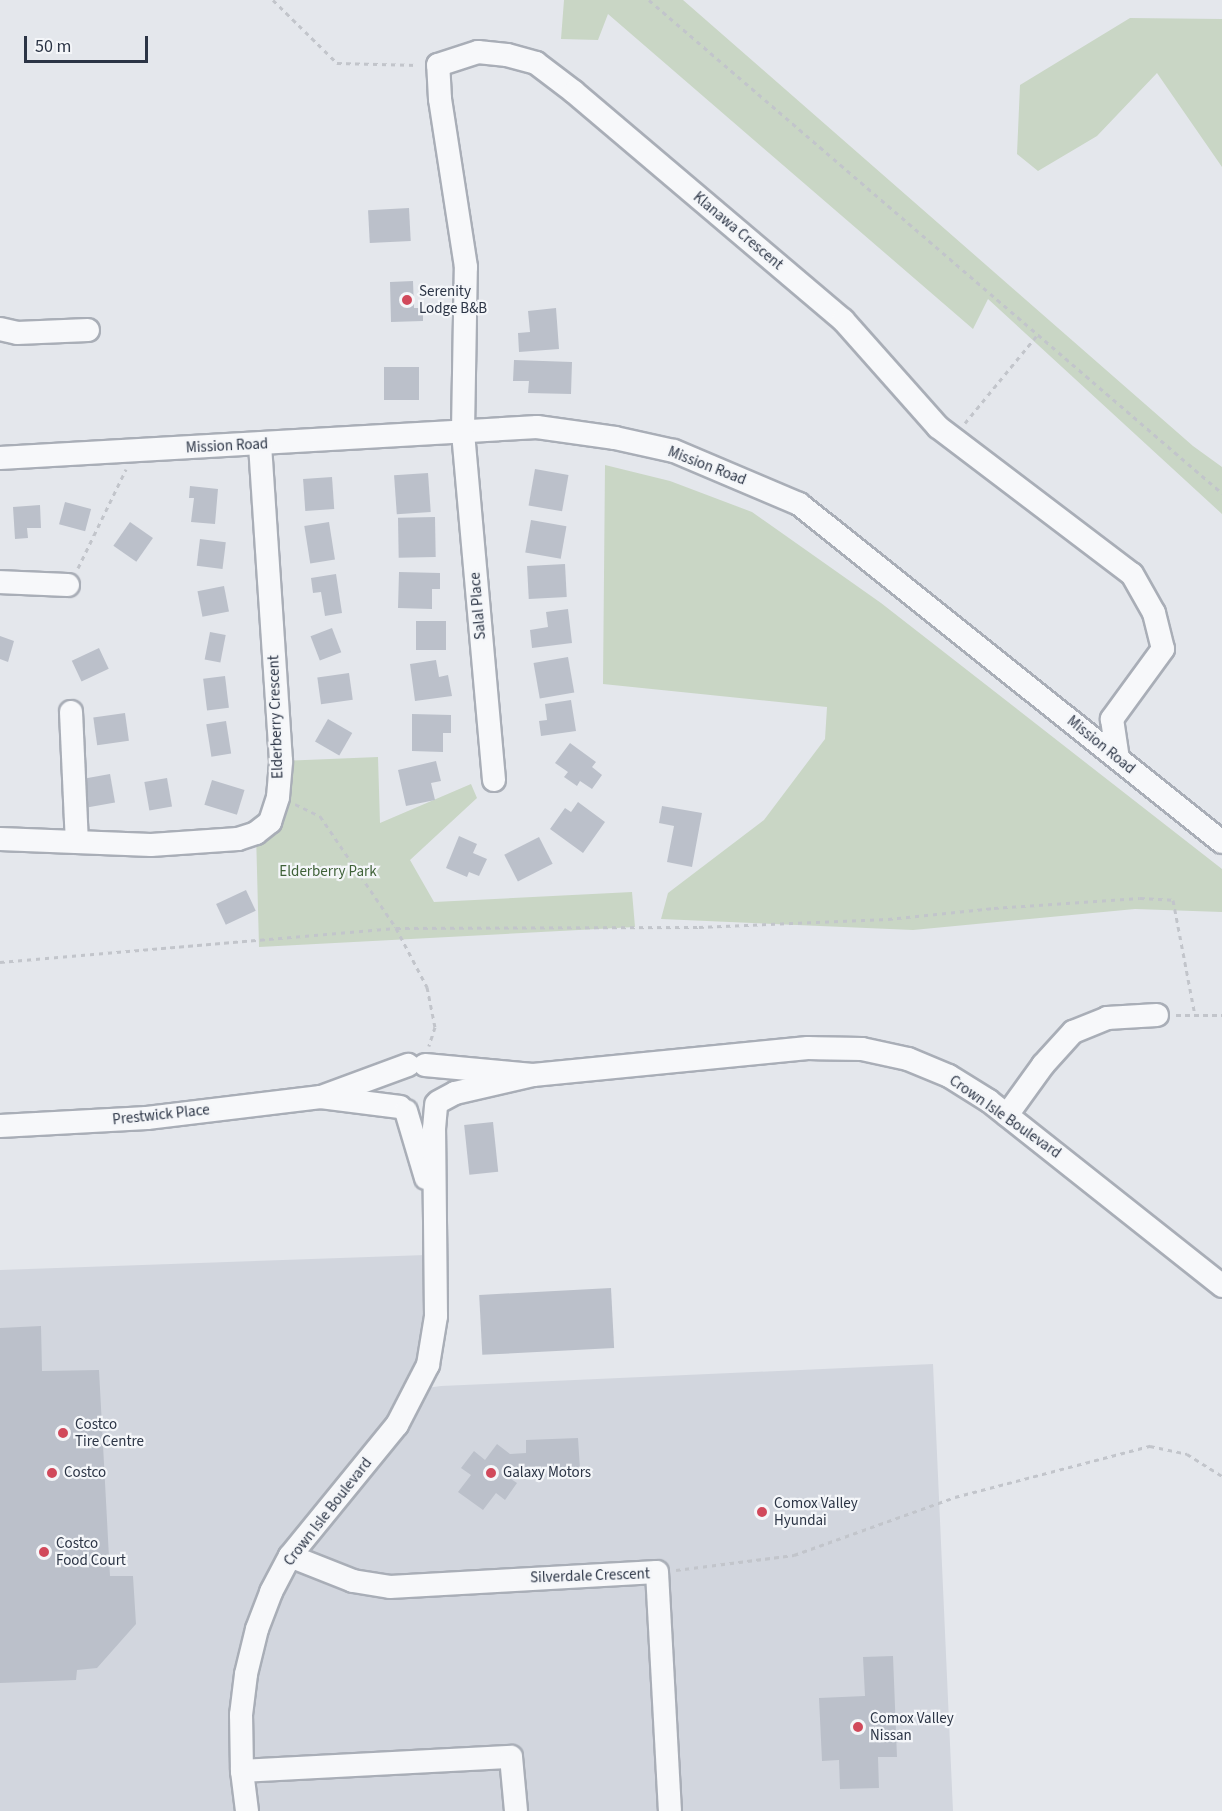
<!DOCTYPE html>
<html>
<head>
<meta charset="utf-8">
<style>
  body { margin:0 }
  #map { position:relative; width:1222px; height:1811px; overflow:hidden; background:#e4e7ec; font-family:"Source Sans 3",sans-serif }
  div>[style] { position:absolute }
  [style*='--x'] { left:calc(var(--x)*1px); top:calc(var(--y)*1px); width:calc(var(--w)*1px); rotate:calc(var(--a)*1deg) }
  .built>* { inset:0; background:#d2d6de }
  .green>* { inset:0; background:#c9d6c5 }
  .building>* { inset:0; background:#bbc0ca; transform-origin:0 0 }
  .path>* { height:3px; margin-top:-1.5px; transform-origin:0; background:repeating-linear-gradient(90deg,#c2c5cb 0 4.5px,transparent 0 9px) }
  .roads { filter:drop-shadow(2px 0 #a9aeb7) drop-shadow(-2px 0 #a9aeb7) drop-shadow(0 2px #a9aeb7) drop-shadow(0 -2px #a9aeb7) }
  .minor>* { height:22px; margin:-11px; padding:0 11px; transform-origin:11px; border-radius:11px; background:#f7f8fa }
  .dots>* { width:16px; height:16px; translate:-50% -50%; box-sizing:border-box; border:3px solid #f4f6f9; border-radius:50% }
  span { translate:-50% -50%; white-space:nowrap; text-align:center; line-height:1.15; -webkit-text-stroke:4.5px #f4f6f9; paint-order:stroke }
  .street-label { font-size:15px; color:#2b3445 }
  .poi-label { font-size:15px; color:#2b3445 }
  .left { translate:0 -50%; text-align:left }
  .park-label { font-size:15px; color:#3f6138 }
  .scale { position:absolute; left:24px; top:36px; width:124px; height:27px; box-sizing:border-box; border:3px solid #2b3445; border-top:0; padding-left:8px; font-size:18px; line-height:21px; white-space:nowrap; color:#2b3445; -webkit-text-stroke:4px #f4f6f9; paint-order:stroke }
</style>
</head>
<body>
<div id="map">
  <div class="built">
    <i style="clip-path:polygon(426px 1255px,429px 1312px,419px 1363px,405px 1391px,441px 1386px,933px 1364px,953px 1811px,0 1811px,0 1270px)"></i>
  </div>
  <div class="green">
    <i style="clip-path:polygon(564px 0,683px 0,1193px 446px,1222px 467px,1222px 514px,988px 299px,973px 329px,608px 14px,598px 40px,561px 39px)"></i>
    <i style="clip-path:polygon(1130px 18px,1222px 19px,1222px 167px,1157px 73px,1097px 136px,1038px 171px,1017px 154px,1020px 85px)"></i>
    <i style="clip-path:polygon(605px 465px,670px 481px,752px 512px,881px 603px,1222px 869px,1222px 912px,1135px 909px,913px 930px,661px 919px,668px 893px,764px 820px,825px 739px,827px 707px,603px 684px)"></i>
    <i style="clip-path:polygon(378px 757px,380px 823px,471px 784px,477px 798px,410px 860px,434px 902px,632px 892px,635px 927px,259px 947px,256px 833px,281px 761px)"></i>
  </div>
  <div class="building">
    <i style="left:409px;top:208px;width:33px;height:41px;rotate:87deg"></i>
    <i style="clip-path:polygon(413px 281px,414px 308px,423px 308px,423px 321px,391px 322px,390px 282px)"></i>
    <i style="clip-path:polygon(556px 308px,559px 349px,519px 352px,518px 333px,530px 332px,528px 311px)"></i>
    <i style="clip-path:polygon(514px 360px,572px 362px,571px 394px,528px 393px,529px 381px,513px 381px)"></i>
    <i style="left:384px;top:367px;width:35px;height:33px"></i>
    <i style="left:535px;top:469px;width:34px;height:37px;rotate:10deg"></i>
    <i style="left:428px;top:473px;width:39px;height:34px;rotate:86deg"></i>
    <i style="left:332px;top:477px;width:32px;height:29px;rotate:86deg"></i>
    <i style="clip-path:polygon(190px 486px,218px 489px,215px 524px,191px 522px,194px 498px,189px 498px)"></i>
    <i style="left:65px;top:502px;width:27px;height:23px;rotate:15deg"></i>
    <i style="clip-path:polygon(40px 505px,41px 528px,27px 528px,28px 538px,15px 539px,13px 507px)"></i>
    <i style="left:435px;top:517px;width:40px;height:37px;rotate:89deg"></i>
    <i style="left:531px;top:520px;width:36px;height:33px;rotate:10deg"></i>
    <i style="left:130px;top:522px;width:28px;height:29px;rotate:35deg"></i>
    <i style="left:329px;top:522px;width:38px;height:25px;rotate:81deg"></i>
    <i style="left:200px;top:539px;width:26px;height:27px;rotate:7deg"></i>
    <i style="left:565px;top:564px;width:33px;height:38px;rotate:87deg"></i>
    <i style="clip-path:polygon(399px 572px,440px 573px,440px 589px,432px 589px,432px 609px,398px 608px)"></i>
    <i style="clip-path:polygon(336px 574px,342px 613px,325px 616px,321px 592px,313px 593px,311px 578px)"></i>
    <i style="left:224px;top:586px;width:26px;height:27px;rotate:79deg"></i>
    <i style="clip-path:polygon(568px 609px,572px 643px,532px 648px,530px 630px,548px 627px,546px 612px)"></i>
    <i style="left:416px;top:621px;width:30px;height:29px"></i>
    <i style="left:332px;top:628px;width:26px;height:23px;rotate:69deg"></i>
    <i style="left:210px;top:632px;width:16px;height:28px;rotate:11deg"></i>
    <i style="clip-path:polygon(0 636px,14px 641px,8px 662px,0 659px)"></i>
    <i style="left:99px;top:648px;width:23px;height:30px;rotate:65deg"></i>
    <i style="left:568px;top:657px;width:36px;height:35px;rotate:80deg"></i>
    <i style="clip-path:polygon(436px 660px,439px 677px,448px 675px,452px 696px,415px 701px,410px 664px)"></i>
    <i style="left:349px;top:673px;width:27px;height:32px;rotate:82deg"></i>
    <i style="left:225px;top:676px;width:32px;height:22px;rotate:83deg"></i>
    <i style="clip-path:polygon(571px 700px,576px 731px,541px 736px,539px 721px,547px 720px,545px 704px)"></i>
    <i style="left:125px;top:713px;width:28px;height:32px;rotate:82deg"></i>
    <i style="clip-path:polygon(412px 714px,451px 715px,451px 733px,443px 733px,443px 752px,412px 751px)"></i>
    <i style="left:328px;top:719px;width:28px;height:26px;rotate:30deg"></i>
    <i style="left:226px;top:721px;width:33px;height:20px;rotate:81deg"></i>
    <i style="clip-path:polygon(570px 743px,596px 762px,592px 767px,602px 775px,592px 789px,580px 781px,577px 786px,564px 777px,568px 772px,555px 763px)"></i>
    <i style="clip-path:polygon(436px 761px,441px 781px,431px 783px,435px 800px,406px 806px,398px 770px)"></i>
    <i style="left:110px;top:774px;width:29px;height:27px;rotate:80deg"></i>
    <i style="left:167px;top:778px;width:29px;height:23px;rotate:80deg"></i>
    <i style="left:212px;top:780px;width:34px;height:26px;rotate:17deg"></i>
    <i style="clip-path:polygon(578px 802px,605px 822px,583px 853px,550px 829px,565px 808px,571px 812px)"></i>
    <i style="clip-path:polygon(662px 806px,702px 813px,692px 867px,667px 862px,674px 826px,659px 823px)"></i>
    <i style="clip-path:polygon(459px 836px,477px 844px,473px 853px,487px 859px,479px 876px,469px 872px,467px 877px,446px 868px)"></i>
    <i style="left:539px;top:837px;width:30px;height:39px;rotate:63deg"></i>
    <i style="left:246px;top:890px;width:23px;height:33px;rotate:65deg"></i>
    <i style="left:493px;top:1122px;width:50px;height:29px;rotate:84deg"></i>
    <i style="left:611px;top:1288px;width:60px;height:132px;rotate:87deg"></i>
    <i style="clip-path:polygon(41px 1326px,42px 1371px,99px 1370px,110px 1576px,133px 1576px,136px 1624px,97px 1668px,77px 1670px,76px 1680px,0 1683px,0 1328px)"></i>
    <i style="clip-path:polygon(578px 1438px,580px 1469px,519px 1469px,511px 1479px,517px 1483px,505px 1500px,496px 1493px,483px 1510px,458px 1492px,471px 1475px,461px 1468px,474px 1451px,485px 1460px,497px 1444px,510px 1454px,526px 1453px,526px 1440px)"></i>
    <i style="clip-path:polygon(893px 1656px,897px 1757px,878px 1757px,879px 1788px,840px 1789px,839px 1760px,822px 1761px,819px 1698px,865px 1696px,863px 1657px)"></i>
  </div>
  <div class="path">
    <i style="--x:273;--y:0;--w:90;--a:44.5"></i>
    <i style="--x:337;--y:63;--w:81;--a:1.4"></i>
    <i style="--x:649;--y:0;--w:756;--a:40.71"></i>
    <i style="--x:965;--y:423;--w:115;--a:-50.6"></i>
    <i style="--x:78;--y:568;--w:110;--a:-64.1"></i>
    <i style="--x:295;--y:804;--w:28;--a:26"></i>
    <i style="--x:320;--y:816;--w:135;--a:55.8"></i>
    <i style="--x:396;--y:928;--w:67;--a:62.3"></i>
    <i style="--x:427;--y:987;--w:41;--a:78.7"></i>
    <i style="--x:435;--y:1027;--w:20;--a:108"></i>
    <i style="--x:0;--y:962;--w:397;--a:-4.9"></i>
    <i style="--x:396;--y:928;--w:303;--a:-0.2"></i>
    <i style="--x:699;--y:927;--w:189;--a:-2.4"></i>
    <i style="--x:888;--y:919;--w:107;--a:-5.9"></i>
    <i style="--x:994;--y:908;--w:146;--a:-3.9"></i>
    <i style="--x:1140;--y:898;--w:33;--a:3"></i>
    <i style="--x:1173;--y:900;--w:117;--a:79.2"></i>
    <i style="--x:1176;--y:1015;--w:46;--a:0"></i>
    <i style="--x:676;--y:1570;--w:119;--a:-7.2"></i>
    <i style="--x:794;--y:1555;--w:171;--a:-19.8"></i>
    <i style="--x:955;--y:1497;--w:202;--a:-14.7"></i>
    <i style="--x:1150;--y:1446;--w:38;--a:12"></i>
    <i style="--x:1187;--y:1454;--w:41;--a:32.2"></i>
  </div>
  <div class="roads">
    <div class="minor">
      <i style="--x:0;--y:329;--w:17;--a:13"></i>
      <i style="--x:17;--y:333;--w:71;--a:-2.4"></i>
      <i style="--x:0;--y:458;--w:538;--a:-3.3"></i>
      <i style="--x:537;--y:427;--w:79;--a:8"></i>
      <i style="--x:615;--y:438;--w:60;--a:12.4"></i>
      <i style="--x:674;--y:451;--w:136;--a:23"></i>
      <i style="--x:799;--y:504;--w:541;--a:38.63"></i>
      <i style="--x:0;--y:582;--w:68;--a:2.5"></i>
      <i style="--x:71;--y:712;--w:130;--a:87.4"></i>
      <i style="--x:494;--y:780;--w:350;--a:-95.1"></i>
      <i style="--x:463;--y:431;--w:164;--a:-89"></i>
      <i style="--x:466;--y:267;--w:170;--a:-98.8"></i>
      <i style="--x:440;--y:99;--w:34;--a:-93"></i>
      <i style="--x:438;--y:65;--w:42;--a:-18"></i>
      <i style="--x:478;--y:52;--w:29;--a:6"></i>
      <i style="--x:507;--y:55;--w:30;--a:15"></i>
      <i style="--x:536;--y:63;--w:48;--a:37.3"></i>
      <i style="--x:574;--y:92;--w:353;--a:40.3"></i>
      <i style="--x:843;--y:320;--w:143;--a:48.4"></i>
      <i style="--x:938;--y:427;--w:243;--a:37.2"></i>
      <i style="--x:1132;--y:574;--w:45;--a:60.6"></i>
      <i style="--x:1154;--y:613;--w:37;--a:76"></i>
      <i style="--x:1163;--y:649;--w:87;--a:126.1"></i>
      <i style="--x:1112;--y:719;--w:40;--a:81.5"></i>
      <i style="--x:0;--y:839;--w:151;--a:2.3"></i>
      <i style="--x:151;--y:845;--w:87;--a:-3.9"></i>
      <i style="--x:238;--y:839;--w:19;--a:-18"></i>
      <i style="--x:256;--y:833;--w:18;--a:-38"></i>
      <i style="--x:270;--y:822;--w:26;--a:-72"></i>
      <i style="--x:278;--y:797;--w:36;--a:-85"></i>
      <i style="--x:281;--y:761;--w:318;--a:-93.8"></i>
      <i style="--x:425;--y:1065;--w:108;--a:5.3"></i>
      <i style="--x:533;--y:1075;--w:80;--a:167"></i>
      <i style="--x:455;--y:1093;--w:19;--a:152"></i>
      <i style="--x:533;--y:1075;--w:276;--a:-5.6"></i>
      <i style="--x:808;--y:1048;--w:54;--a:1.1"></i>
      <i style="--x:862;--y:1049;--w:47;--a:12.3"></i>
      <i style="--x:908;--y:1059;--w:44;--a:22.5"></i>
      <i style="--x:949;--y:1076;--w:47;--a:32"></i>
      <i style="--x:989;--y:1101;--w:298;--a:38.4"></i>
      <i style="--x:400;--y:1107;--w:80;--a:-172.8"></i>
      <i style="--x:321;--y:1097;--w:93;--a:-20.2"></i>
      <i style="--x:406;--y:1111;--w:70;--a:73.4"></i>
      <i style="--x:1007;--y:1115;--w:62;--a:-54.2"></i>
      <i style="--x:1043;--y:1065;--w:45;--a:-47.7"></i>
      <i style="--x:1073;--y:1032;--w:37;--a:-22"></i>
      <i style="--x:1107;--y:1018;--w:50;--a:-3.4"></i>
      <i style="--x:0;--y:1126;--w:147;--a:-3.1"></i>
      <i style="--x:147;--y:1118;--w:175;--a:-6.9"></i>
      <i style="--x:290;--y:1556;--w:68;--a:21.6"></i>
      <i style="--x:353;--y:1581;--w:37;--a:9"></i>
      <i style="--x:390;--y:1587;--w:267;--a:-3.2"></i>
      <i style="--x:657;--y:1572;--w:239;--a:86.9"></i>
      <i style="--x:242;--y:1771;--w:269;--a:-3"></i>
      <i style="--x:511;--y:1757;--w:54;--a:84.7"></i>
      <i style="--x:247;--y:1811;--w:40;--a:-97.1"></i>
      <i style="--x:242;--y:1771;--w:56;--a:-91"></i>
      <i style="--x:241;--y:1715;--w:41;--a:-83"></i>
      <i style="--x:246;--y:1674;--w:46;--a:-76.3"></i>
      <i style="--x:257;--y:1629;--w:40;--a:-69"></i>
      <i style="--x:271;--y:1592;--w:41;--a:-62.2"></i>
      <i style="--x:290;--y:1556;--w:169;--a:-50.8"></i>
      <i style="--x:397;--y:1425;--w:68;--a:-62.7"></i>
      <i style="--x:428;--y:1365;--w:50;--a:-80.7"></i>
      <i style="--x:436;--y:1316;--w:187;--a:-90.6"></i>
      <i style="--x:434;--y:1129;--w:25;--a:-85"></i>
    </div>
  </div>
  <div class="dots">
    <i style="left:407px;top:300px;background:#d1495b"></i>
    <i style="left:63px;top:1433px;background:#d1495b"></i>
    <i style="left:52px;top:1473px;background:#d1495b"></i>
    <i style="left:491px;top:1473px;background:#d1495b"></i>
    <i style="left:762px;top:1512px;background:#d1495b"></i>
    <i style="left:44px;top:1552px;background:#d1495b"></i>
    <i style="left:858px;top:1727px;background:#d1495b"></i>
  </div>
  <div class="street-label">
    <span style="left:738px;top:231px;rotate:40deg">Klanawa Crescent</span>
    <span style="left:227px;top:446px;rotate:-3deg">Mission Road</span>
    <span style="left:707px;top:466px;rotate:21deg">Mission Road</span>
    <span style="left:478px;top:606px;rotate:-95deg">Salal Place</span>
    <span style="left:276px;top:717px;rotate:-92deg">Elderberry Crescent</span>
    <span style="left:1101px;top:745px;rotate:39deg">Mission Road</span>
    <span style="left:161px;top:1115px;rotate:-6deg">Prestwick Place</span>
    <span style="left:1005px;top:1117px;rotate:35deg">Crown Isle Boulevard</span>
    <span style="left:328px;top:1512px;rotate:-52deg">Crown Isle Boulevard</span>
    <span style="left:590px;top:1576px;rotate:-2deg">Silverdale Crescent</span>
  </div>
  <div class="poi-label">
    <span class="left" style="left:419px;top:300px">Serenity<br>Lodge B&amp;B</span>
    <span class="left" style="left:75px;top:1433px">Costco<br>Tire Centre</span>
    <span class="left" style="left:64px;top:1473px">Costco</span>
    <span class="left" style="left:503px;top:1473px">Galaxy Motors</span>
    <span class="left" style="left:774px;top:1512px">Comox Valley<br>Hyundai</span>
    <span class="left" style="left:56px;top:1552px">Costco<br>Food Court</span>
    <span class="left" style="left:870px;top:1727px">Comox Valley<br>Nissan</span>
  </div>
  <div class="park-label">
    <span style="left:328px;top:872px">Elderberry Park</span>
  </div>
  <div class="scale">50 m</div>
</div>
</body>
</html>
